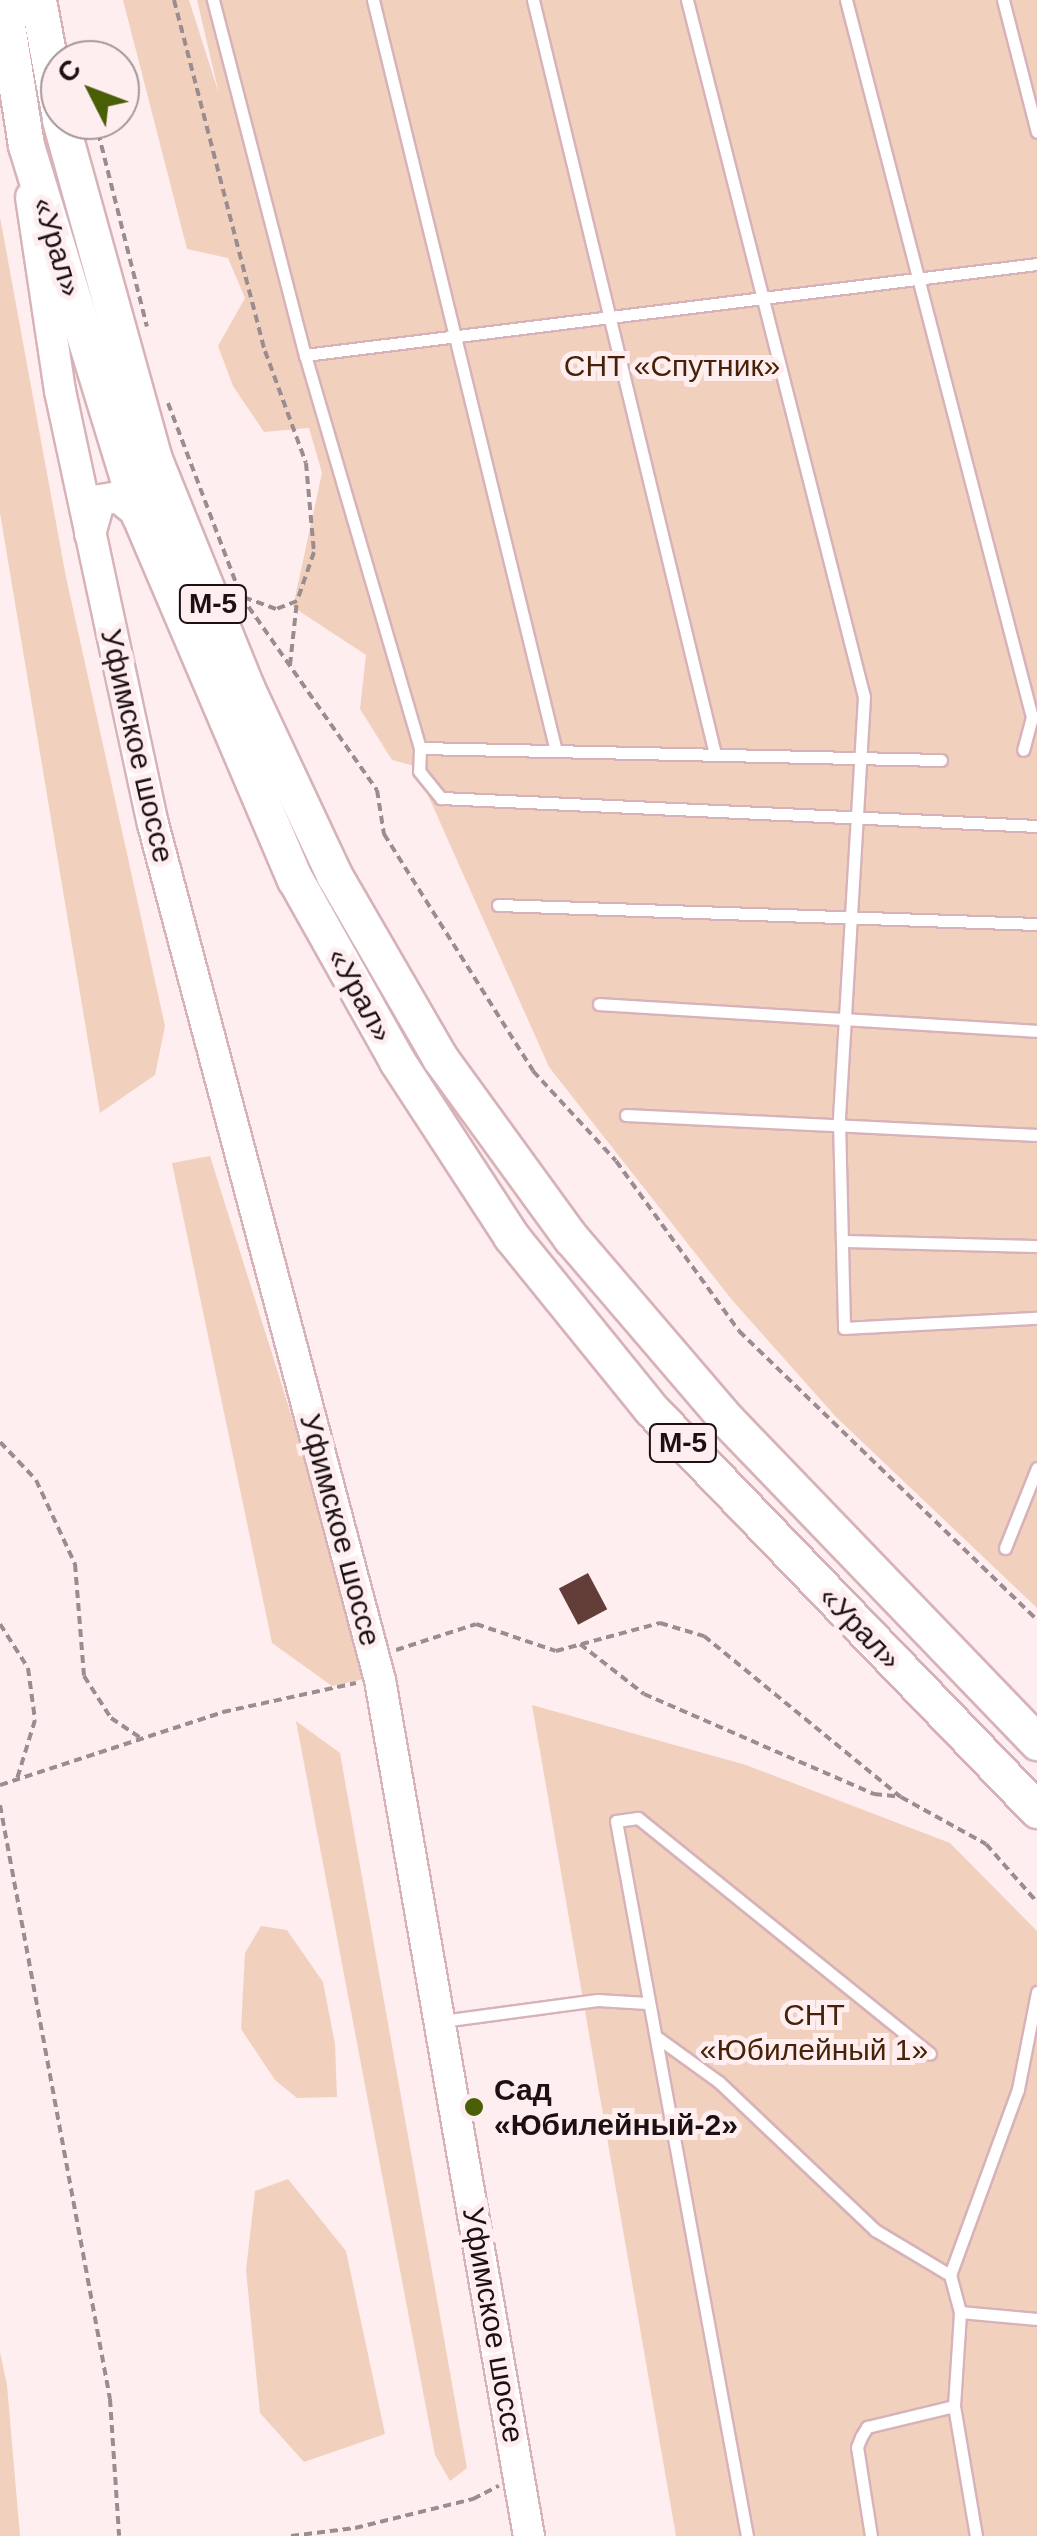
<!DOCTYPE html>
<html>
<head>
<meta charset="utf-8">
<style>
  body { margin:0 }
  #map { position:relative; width:1037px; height:2536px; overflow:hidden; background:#feeef0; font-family:Arial,sans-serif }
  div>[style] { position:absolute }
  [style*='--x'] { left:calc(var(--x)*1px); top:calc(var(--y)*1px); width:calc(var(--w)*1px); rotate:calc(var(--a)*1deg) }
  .green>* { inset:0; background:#f1d1bd }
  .building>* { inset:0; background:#633d37; transform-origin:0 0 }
  .path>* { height:4px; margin-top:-2px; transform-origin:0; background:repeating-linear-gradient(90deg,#9b8d8f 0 8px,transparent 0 13px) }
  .roads { filter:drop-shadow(2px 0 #d7b2b9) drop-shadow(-2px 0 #d7b2b9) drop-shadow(0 2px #d7b2b9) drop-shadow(0 -2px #d7b2b9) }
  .service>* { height:11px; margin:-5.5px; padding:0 5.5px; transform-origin:5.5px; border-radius:5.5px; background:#fff }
  .secondary>* { height:30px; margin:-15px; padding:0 15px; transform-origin:15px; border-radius:15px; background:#fff }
  .primary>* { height:35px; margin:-17.5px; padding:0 17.5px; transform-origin:17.5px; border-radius:17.5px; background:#fff }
  .dots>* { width:28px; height:28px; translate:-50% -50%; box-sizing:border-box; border:5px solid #feeef0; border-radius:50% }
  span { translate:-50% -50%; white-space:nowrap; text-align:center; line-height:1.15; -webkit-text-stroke:10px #feeef0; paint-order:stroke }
  .shield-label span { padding:2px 8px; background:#feeef0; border:2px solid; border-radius:8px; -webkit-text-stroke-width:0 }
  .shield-label { font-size:28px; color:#1c1012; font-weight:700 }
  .street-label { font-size:30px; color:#1c1012 }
  .park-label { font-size:30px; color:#472207 }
  .poi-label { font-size:30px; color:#1c1012; font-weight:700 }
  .left { translate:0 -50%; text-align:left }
  .north { position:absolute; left:40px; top:40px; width:100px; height:100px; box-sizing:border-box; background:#feeef0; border:2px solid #a49597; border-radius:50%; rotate:312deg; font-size:28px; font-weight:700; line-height:40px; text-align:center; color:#1c1012 }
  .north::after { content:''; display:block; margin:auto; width:35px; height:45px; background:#4a5e05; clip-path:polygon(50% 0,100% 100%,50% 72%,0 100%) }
</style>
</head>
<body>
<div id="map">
  <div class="green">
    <i style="clip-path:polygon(123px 0,189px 0,219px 94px,197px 0,1037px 0,1037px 1608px,836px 1417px,732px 1300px,549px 1067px,415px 766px,392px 760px,360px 709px,366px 655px,293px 607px,322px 473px,309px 428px,264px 432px,233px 386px,218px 346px,245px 298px,228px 258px,187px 249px)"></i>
    <i style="clip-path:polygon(0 217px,66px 577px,165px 1026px,155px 1075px,100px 1113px,0 513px)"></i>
    <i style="clip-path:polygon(210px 1156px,333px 1548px,364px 1679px,332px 1686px,272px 1643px,172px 1163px)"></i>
    <i style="clip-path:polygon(532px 1705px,746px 1765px,950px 1843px,1037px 1931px,1037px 2536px,676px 2536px)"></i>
    <i style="clip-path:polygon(296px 1721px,340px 1753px,467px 2468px,450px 2481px,435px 2455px)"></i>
    <i style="clip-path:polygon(261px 1926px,287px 1930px,323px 1982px,335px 2044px,337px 2097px,297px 2098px,275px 2080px,241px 2029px,245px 1953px)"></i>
    <i style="clip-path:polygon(288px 2179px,346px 2251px,385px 2434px,304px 2462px,260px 2413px,246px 2270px,255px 2191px)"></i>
    <i style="clip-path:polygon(0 2352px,7px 2385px,20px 2536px,0 2536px)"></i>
  </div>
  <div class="building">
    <i style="left:588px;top:1573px;width:41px;height:33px;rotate:62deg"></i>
  </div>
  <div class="path">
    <i style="--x:174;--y:0;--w:363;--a:75.5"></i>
    <i style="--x:265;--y:351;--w:119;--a:69.9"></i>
    <i style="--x:306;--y:463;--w:89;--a:84.9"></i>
    <i style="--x:314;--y:552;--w:52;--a:109.1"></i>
    <i style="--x:297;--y:601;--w:22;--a:159"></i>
    <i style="--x:276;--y:609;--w:37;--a:-160"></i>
    <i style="--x:95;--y:120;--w:213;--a:75.9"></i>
    <i style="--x:168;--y:403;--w:206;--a:69.3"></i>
    <i style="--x:241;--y:596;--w:237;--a:55"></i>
    <i style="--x:377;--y:790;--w:45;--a:81"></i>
    <i style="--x:384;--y:834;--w:280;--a:57.8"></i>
    <i style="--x:533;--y:1071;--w:122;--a:47.3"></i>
    <i style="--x:616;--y:1161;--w:210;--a:54.1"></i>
    <i style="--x:739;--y:1331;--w:415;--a:44.1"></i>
    <i style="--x:290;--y:665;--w:64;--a:-83.8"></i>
    <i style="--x:0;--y:1442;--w:52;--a:46.5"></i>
    <i style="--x:36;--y:1480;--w:93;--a:65.1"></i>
    <i style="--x:75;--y:1564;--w:112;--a:85.4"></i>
    <i style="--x:84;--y:1676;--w:50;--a:57.3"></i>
    <i style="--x:111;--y:1718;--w:37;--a:34"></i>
    <i style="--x:0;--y:1624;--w:52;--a:57.5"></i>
    <i style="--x:28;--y:1668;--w:52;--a:82.3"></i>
    <i style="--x:35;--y:1720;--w:62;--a:107"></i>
    <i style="--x:580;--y:1644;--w:81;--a:38"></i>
    <i style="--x:644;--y:1694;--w:251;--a:23.5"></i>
    <i style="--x:874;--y:1794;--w:27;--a:6"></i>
    <i style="--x:396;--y:1650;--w:84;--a:-18"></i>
    <i style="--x:476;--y:1624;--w:84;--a:18.6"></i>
    <i style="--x:556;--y:1651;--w:108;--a:-15.1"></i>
    <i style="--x:660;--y:1623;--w:46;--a:16.5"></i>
    <i style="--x:704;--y:1636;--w:254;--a:39.3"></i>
    <i style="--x:901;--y:1797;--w:97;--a:28.9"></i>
    <i style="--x:986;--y:1844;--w:77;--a:48.7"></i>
    <i style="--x:0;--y:1785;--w:235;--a:-18.1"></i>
    <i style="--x:223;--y:1712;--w:136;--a:-12.3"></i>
    <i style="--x:0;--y:1805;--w:604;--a:79.51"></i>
    <i style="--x:110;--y:2399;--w:137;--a:86.2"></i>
    <i style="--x:291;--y:2536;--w:64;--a:-7.1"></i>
    <i style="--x:355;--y:2528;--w:122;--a:-13.8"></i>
    <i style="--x:473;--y:2499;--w:29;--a:-27"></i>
  </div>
  <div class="roads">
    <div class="service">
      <i style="--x:213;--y:0;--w:367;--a:75.5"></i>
      <i style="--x:305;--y:355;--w:409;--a:73.7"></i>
      <i style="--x:420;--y:748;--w:23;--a:92"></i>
      <i style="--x:419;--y:771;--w:35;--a:51"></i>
      <i style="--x:441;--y:798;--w:597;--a:2.69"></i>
      <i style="--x:373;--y:0;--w:773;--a:76.31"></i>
      <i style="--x:533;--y:0;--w:776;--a:76.43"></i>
      <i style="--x:687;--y:0;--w:719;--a:75.75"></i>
      <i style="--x:864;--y:697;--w:425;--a:93.4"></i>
      <i style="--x:839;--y:1121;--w:207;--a:88.6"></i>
      <i style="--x:844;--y:1328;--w:193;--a:-3"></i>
      <i style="--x:846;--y:0;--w:741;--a:75.46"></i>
      <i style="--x:1032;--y:717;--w:34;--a:105"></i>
      <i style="--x:1003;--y:0;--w:136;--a:75.6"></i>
      <i style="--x:305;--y:355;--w:738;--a:-7.09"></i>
      <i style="--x:420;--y:748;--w:521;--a:1.32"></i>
      <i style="--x:498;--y:905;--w:539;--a:2.02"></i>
      <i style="--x:599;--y:1004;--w:439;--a:3.5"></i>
      <i style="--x:626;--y:1115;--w:411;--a:2.8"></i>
      <i style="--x:843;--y:1241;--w:194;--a:1.5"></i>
      <i style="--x:1005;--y:1548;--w:86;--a:-68.2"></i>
      <i style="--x:442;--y:2021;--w:157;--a:-7.7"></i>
      <i style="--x:598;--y:2000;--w:48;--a:3.6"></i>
      <i style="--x:658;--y:2038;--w:75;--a:35.8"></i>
      <i style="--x:719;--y:2082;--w:215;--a:43.5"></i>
      <i style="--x:875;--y:2230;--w:87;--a:31"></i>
      <i style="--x:960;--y:2312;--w:77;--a:5.2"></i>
      <i style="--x:747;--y:2536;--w:727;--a:-100.38"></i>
      <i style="--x:616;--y:1821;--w:22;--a:-8"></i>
      <i style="--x:638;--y:1818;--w:375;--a:38.9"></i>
      <i style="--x:871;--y:2536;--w:90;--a:-98.9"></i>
      <i style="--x:857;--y:2447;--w:11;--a:-68"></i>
      <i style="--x:861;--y:2437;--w:12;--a:-59"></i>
      <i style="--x:867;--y:2427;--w:89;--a:-13.6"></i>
      <i style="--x:976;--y:2536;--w:132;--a:-99.6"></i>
      <i style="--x:954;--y:2406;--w:94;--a:-86.3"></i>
      <i style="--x:960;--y:2312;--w:38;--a:-105"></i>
      <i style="--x:950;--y:2275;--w:198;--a:-69.9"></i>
      <i style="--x:1018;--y:2089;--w:99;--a:-78.9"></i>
    </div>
    <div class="secondary">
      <i style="--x:31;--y:197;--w:196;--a:81.5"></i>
      <i style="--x:60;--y:391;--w:443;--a:77.9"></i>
      <i style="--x:153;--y:824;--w:886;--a:75.15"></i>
      <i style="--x:380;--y:1680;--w:869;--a:80.13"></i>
      <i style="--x:90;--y:534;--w:35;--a:-74"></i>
      <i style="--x:100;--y:500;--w:18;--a:-9"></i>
      <i style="--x:118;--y:497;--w:27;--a:39"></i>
    </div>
    <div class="primary">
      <i style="--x:3;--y:0;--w:147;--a:81"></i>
      <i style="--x:26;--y:145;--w:386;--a:73"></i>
      <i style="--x:139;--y:514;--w:397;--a:66.9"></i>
      <i style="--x:295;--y:879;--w:209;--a:60.7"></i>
      <i style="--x:397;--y:1061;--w:209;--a:56.9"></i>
      <i style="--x:511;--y:1236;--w:223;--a:51"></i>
      <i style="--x:651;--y:1409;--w:557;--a:46.09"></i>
      <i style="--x:38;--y:0;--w:120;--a:79.4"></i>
      <i style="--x:60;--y:120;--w:352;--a:74.5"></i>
      <i style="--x:154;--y:459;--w:248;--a:68"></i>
      <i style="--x:247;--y:689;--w:205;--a:64.9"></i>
      <i style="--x:334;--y:875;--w:211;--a:59.9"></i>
      <i style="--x:440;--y:1058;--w:223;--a:54"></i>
      <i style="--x:571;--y:1238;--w:241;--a:49.4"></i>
      <i style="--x:728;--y:1421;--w:446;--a:46.1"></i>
    </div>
  </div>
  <div class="dots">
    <i style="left:474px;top:2107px;background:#4a5e05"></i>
  </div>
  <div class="shield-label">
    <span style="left:213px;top:604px">М-5</span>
    <span style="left:683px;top:1443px">М-5</span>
  </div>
  <div class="street-label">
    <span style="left:57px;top:247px;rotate:73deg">«Урал»</span>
    <span style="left:137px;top:746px;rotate:77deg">Уфимское шоссе</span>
    <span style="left:360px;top:995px;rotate:61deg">«Урал»</span>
    <span style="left:340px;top:1530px;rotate:75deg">Уфимское шоссе</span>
    <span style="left:860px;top:1628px;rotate:46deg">«Урал»</span>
    <span style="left:493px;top:2325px;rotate:80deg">Уфимское шоссе</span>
  </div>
  <div class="park-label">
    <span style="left:672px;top:366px">СНТ «Спутник»</span>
    <span style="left:814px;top:2032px">СНТ<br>«Юбилейный 1»</span>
  </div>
  <div class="poi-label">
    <span class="left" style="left:494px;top:2107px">Сад<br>«Юбилейный-2»</span>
  </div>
  <div class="north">С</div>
</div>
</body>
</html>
